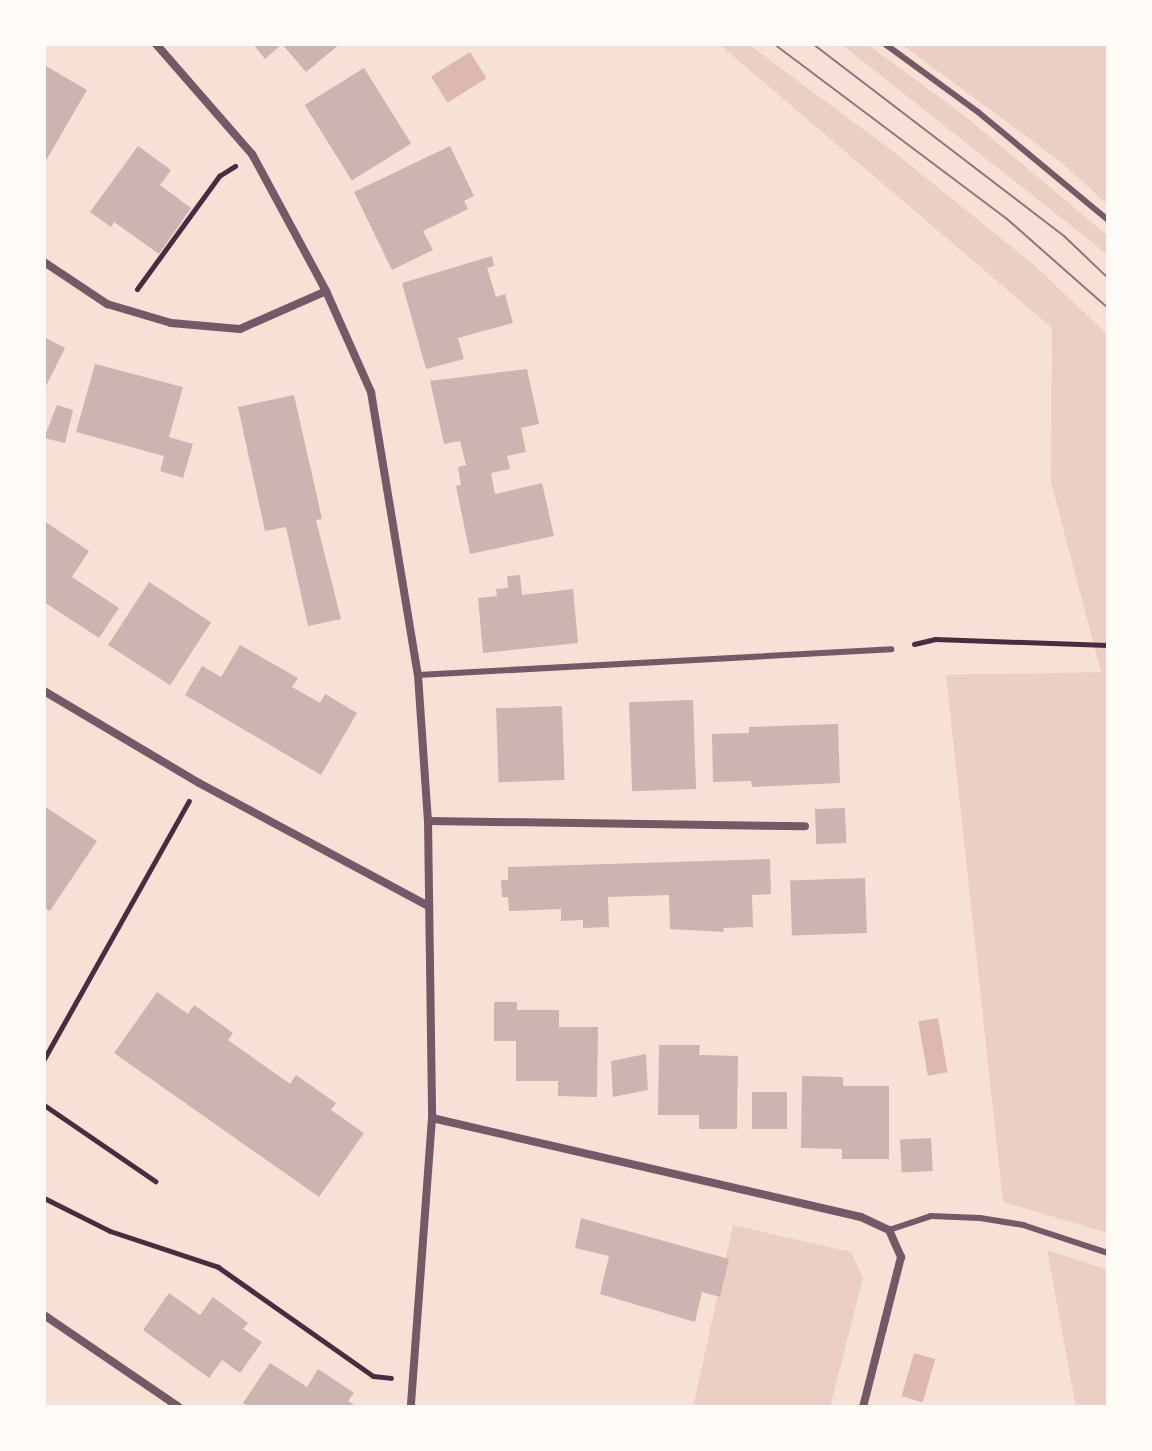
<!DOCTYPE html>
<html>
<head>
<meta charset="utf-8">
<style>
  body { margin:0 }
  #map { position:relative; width:1152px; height:1451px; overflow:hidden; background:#f7e1d7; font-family:"Libre Baskerville",serif }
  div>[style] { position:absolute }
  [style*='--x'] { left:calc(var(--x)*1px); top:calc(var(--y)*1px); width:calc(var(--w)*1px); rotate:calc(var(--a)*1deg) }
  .green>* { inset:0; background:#ebcfc5 }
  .water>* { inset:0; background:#dcb8b0; transform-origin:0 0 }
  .building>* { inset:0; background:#ccb4b1; transform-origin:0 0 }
  .path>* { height:5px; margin:-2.5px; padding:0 2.5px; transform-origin:2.5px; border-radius:2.5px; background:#4a2c40 }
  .service>* { height:6px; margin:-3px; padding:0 3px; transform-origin:3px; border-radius:3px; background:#755966 }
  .minor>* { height:8px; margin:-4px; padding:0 4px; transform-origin:4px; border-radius:4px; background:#755966 }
  .tram>* { height:2px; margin:-1px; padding:0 1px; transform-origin:1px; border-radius:1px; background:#8f747c }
  span { translate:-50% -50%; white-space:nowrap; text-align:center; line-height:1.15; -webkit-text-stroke:8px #fffaf5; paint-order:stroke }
  .frame { position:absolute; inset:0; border:46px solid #fffaf5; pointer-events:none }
</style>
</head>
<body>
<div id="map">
  <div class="green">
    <i style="clip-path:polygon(719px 44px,748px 44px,894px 152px,1033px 264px,1108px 335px,1108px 1233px,1003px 1202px,946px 675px,1101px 672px,1051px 482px,1052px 328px)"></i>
    <i style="clip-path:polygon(841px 44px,867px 44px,965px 116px,1108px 236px,1108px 255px)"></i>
    <i style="clip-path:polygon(901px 44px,1108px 44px,1108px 205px,1061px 162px)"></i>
    <i style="clip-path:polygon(733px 1225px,851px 1252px,863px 1278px,830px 1407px,693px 1407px)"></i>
    <i style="clip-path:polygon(1047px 1250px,1108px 1270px,1108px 1407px,1076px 1407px)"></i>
  </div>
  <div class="water">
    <i style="left:470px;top:52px;width:31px;height:46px;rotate:58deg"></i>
    <i style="left:938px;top:1018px;width:55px;height:20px;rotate:80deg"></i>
    <i style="left:914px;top:1353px;width:22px;height:45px;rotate:16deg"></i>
  </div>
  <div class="building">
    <i style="clip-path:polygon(253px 44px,282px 44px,265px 59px)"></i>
    <i style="clip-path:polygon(282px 44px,340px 44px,306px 72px)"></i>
    <i style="clip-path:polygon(44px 65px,87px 90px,44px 164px)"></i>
    <i style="left:364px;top:68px;width:89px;height:70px;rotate:58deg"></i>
    <i style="clip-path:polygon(138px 146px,171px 170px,160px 185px,191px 208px,159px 254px,114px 222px,111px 227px,90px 212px)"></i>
    <i style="clip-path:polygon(450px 146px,474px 196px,464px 201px,468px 209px,423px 231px,433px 250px,392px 270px,354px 192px)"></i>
    <i style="clip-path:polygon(492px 256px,494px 266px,487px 268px,496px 297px,505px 294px,513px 323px,458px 338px,464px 359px,426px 369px,402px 283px)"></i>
    <i style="clip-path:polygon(44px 337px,65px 348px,44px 390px)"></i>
    <i style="clip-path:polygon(95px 364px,183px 387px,169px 437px,193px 444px,183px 478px,160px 471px,164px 456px,76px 432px)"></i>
    <i style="clip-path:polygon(527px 369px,539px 424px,521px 428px,526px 452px,507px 456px,510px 469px,491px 473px,495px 494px,542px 483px,554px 536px,470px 554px,456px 486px,461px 485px,458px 467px,466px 465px,460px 441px,444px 444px,430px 381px)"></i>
    <i style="clip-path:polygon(294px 395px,322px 519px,316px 520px,341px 619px,308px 626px,286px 527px,265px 531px,238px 407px)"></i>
    <i style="clip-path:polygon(57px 405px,73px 410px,65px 443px,44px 438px)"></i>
    <i style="clip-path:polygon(44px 521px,89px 551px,72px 577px,119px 608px,99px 638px,44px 602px)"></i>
    <i style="clip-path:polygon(520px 575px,522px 595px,573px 589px,578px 643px,483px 653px,478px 598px,497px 596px,496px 589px,508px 588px,507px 576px)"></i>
    <i style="left:149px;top:582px;width:74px;height:75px;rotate:33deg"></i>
    <i style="clip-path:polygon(240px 645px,298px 678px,292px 687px,320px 703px,325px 694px,357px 713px,321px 775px,185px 695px,202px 666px,221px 677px)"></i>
    <i style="left:693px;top:700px;width:89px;height:64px;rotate:88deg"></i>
    <i style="left:562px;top:706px;width:74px;height:66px;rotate:88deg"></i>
    <i style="clip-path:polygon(838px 724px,840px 783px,752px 787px,751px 781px,713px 782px,712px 734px,749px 733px,749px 727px)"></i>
    <i style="clip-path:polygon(44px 806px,97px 841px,50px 911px,44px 907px)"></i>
    <i style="left:845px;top:808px;width:35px;height:30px;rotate:88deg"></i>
    <i style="clip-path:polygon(770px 859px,771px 894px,752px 895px,753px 927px,723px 928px,724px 932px,670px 929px,669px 895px,608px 897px,609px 927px,583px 928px,583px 920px,561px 921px,561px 909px,509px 911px,508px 897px,502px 897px,501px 880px,508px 880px,508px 867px)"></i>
    <i style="left:865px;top:878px;width:55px;height:75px;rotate:88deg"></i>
    <i style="clip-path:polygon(157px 992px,188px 1014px,194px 1005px,233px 1033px,228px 1040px,290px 1084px,296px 1075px,336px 1103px,331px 1110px,364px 1133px,319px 1197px,114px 1053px)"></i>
    <i style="clip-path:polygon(494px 1002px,517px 1002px,517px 1010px,559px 1010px,559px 1027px,598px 1027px,597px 1097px,558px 1096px,558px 1081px,516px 1081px,516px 1041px,494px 1041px)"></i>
    <i style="clip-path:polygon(659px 1045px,700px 1045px,699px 1055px,738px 1056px,737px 1129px,699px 1129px,699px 1115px,658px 1115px)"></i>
    <i style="clip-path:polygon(646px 1054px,648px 1090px,613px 1097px,611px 1061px)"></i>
    <i style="clip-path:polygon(802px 1076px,843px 1077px,843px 1086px,889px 1086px,889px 1159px,842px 1159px,842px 1149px,801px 1148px)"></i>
    <i style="left:787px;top:1092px;width:37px;height:35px;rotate:90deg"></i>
    <i style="left:931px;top:1138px;width:33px;height:31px;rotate:87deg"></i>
    <i style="clip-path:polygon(581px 1218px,729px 1259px,720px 1297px,702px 1292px,695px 1322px,600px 1294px,609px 1256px,575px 1248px)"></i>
    <i style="clip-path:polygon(169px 1293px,200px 1315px,213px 1297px,248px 1323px,243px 1329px,262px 1342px,240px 1373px,222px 1360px,209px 1378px,143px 1330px)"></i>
    <i style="clip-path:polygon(270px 1363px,307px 1387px,318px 1369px,354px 1393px,348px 1401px,357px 1407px,249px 1407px,243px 1403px)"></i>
  </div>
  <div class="path">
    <i style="--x:137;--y:289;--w:140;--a:-54"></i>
    <i style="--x:219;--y:176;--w:19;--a:-32"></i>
    <i style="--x:914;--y:644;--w:22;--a:-13"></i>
    <i style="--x:935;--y:639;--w:173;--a:2"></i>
    <i style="--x:44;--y:1059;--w:296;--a:-60.7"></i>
    <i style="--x:44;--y:1105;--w:135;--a:34.4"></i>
    <i style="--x:44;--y:1198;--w:74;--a:26.6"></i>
    <i style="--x:110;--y:1231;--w:114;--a:18.4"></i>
    <i style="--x:218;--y:1267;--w:189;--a:35.1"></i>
    <i style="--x:373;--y:1376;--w:18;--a:6"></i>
  </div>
  <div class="service">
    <i style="--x:885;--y:44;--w:115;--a:36.2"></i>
    <i style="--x:978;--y:112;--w:169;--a:39.7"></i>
    <i style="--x:418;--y:675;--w:474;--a:-3.1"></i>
    <i style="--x:889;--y:1230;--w:44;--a:-18.4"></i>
    <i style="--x:931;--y:1216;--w:49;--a:2.3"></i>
    <i style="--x:980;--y:1218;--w:44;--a:9.2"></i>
    <i style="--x:1023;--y:1225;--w:89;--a:18.2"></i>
  </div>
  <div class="minor">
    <i style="--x:156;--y:44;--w:146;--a:48.9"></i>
    <i style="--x:252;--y:154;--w:156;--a:61.6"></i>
    <i style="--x:326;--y:291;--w:111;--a:66"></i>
    <i style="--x:371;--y:392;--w:287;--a:80.6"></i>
    <i style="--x:418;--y:675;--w:146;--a:86.1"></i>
    <i style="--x:428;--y:821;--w:297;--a:89.2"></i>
    <i style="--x:432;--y:1118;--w:290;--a:94.2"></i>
    <i style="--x:44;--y:262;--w:76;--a:33.7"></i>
    <i style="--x:107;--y:304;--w:67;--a:16.5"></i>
    <i style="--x:171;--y:323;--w:69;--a:5"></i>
    <i style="--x:240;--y:329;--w:94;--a:-23.8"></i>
    <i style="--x:44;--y:691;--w:180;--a:30.7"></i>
    <i style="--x:199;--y:783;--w:259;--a:28.2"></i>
    <i style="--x:428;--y:821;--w:377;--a:0.8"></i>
    <i style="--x:432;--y:1118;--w:440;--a:13"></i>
    <i style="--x:861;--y:1217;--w:31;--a:25"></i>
    <i style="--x:889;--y:1230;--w:30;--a:66"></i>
    <i style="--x:901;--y:1257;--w:155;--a:104.2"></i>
    <i style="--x:44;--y:1315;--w:163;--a:34.3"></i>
  </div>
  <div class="tram">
    <i style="--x:774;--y:44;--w:291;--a:36.9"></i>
    <i style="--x:1007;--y:219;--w:135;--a:41.4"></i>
    <i style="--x:813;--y:44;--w:316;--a:37.4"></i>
    <i style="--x:1064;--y:236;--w:61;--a:43.7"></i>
  </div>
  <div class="frame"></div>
</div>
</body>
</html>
